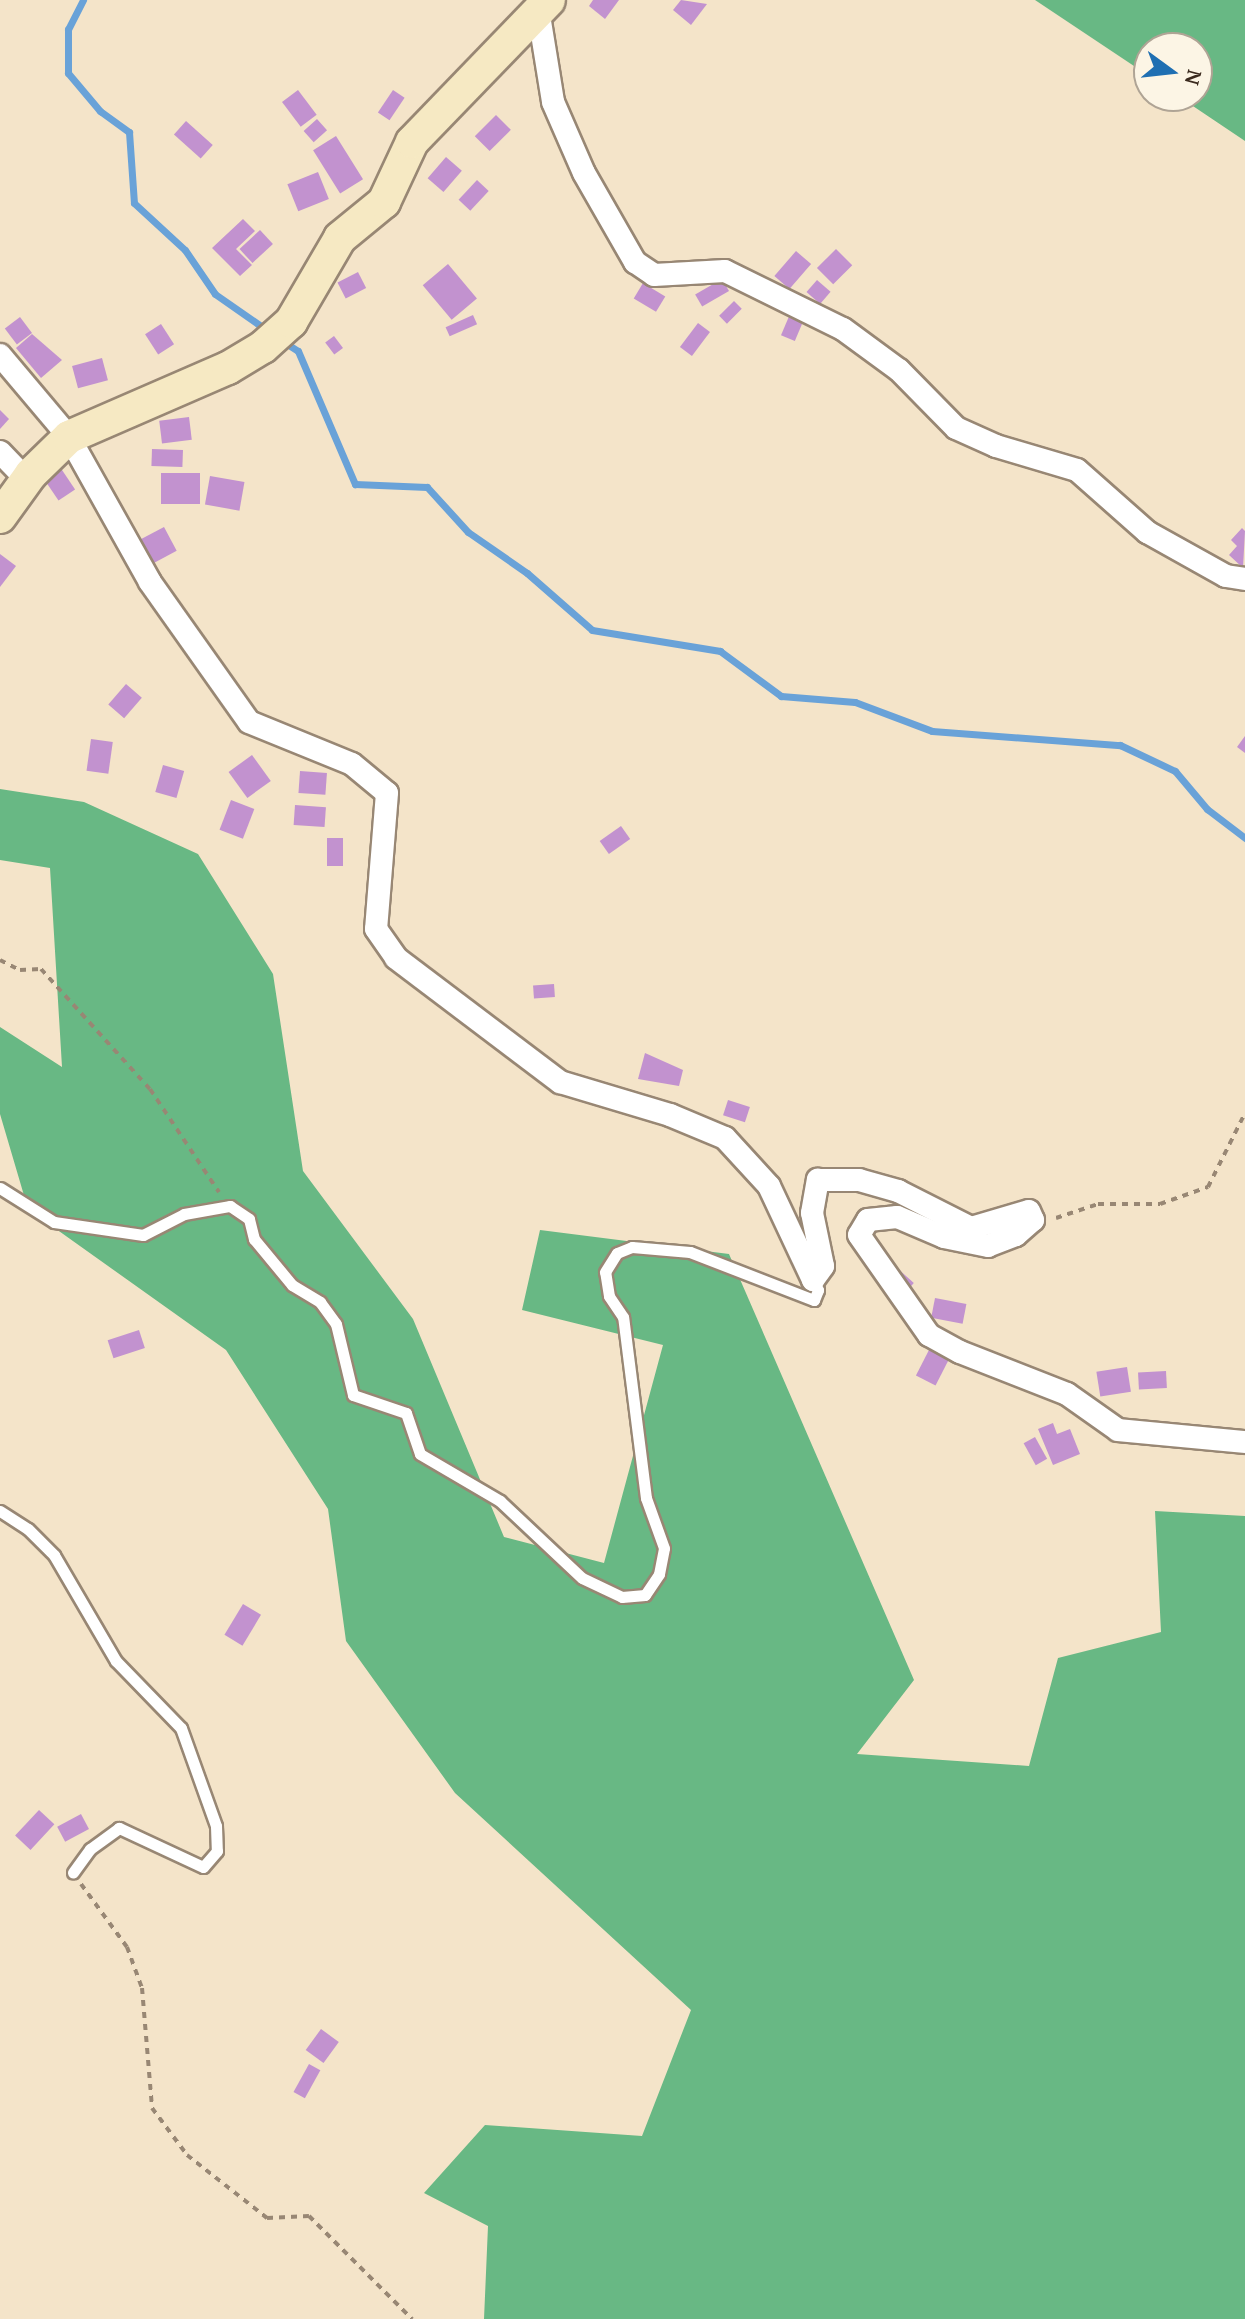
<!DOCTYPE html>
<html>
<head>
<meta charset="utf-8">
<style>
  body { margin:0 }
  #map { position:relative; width:1245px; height:2319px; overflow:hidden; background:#f4e4c9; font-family:"Gentium Book Plus",serif }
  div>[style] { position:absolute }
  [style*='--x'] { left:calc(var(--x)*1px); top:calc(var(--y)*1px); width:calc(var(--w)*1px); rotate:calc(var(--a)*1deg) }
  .forest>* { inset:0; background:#68b884 }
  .stream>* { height:7px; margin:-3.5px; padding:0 3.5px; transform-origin:3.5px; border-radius:3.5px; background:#69a2d8 }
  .building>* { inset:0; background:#c292cf; transform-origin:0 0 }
  .path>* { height:4px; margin-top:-2px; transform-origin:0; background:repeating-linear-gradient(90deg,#988774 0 6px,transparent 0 12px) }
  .roads { filter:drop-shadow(2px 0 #988774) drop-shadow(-2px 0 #988774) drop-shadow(0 2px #988774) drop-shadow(0 -2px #988774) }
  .lane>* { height:11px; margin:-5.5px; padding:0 5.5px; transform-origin:5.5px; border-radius:5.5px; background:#fff }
  .street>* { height:22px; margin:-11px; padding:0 11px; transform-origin:11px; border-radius:11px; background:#fff }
  .secondary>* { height:32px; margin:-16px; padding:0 16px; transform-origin:16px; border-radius:16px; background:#f6e9c3 }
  span { translate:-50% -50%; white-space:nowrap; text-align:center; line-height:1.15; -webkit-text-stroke:7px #fcf5e5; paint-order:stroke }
  .north { position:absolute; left:1133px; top:32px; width:80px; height:80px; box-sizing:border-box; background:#fcf5e5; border:2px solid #afa495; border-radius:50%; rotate:105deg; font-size:22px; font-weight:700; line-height:32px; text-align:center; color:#3b2a1e }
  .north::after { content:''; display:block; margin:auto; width:28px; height:36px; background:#1f6fb2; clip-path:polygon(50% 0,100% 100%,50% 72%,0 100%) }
</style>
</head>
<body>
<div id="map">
  <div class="forest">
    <i style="clip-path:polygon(1035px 0,1245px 0,1245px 141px,1178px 96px,1197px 96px,1197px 48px,1149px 48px,1149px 76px)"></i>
    <i style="clip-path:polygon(0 789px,84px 802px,198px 854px,273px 974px,303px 1171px,413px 1319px,504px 1537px,604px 1563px,663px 1345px,522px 1310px,540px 1230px,729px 1254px,914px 1680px,857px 1754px,1029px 1766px,1058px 1658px,1161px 1632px,1155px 1511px,1245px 1516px,1245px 2319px,484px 2319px,488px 2226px,424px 2193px,485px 2125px,642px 2136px,691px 2010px,455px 1793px,346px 1641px,328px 1509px,226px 1350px,28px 1209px,0 1114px,0 1027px,62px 1067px,50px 868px,0 860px)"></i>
  </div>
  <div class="stream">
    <i style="--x:83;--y:0;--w:33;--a:117"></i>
    <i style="--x:68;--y:29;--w:44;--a:90"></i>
    <i style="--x:68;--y:73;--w:50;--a:49.9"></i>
    <i style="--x:100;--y:111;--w:36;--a:36"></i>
    <i style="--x:129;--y:132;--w:71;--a:86"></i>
    <i style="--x:134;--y:203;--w:69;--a:42.7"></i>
    <i style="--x:185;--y:250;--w:53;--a:55.7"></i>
    <i style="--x:215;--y:294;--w:65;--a:34.9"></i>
    <i style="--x:281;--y:340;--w:20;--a:33"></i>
    <i style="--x:298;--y:351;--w:145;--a:66.8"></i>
    <i style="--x:355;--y:484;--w:72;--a:2.4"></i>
    <i style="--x:427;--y:487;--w:61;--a:47.7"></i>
    <i style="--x:468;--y:532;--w:72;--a:34.8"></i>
    <i style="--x:527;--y:573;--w:86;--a:41.2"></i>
    <i style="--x:592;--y:630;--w:130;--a:9.3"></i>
    <i style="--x:720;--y:651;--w:76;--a:36.4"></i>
    <i style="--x:781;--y:696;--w:74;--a:4.6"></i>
    <i style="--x:855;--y:702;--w:82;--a:20.6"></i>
    <i style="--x:932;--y:731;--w:189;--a:4.3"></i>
    <i style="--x:1120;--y:745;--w:61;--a:25.3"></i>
    <i style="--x:1175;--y:771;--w:50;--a:49.9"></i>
    <i style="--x:1207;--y:809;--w:48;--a:37.3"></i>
  </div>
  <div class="building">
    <i style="clip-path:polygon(593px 0,619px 0,605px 19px,589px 6px)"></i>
    <i style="clip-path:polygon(681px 0,707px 4px,691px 25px,673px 10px)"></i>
    <i style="left:298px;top:90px;width:31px;height:20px;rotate:53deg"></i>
    <i style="left:393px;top:90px;width:14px;height:27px;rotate:34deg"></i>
    <i style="left:496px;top:115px;width:21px;height:30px;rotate:45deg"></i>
    <i style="left:317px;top:119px;width:15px;height:18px;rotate:48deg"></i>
    <i style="left:186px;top:121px;width:36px;height:18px;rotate:42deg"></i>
    <i style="left:336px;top:136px;width:51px;height:27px;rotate:58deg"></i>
    <i style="left:446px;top:157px;width:21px;height:28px;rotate:41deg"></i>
    <i style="left:318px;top:172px;width:29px;height:33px;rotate:68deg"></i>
    <i style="left:477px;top:180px;width:16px;height:27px;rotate:43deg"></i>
    <i style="clip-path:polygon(243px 219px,255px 231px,236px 249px,252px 265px,240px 276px,212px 248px)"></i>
    <i style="left:260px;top:230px;width:19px;height:28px;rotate:47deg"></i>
    <i style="left:836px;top:249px;width:23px;height:27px;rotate:45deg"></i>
    <i style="left:796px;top:251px;width:20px;height:33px;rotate:41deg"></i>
    <i style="left:448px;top:264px;width:45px;height:33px;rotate:50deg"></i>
    <i style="left:358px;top:272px;width:18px;height:23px;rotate:63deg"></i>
    <i style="left:722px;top:279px;width:14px;height:31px;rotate:60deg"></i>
    <i style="left:817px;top:280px;width:18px;height:16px;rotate:41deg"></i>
    <i style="left:643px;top:283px;width:26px;height:18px;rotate:31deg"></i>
    <i style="left:734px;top:301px;width:11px;height:21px;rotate:45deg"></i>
    <i style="left:790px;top:314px;width:15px;height:23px;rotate:23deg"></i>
    <i style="left:473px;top:315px;width:10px;height:30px;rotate:66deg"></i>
    <i style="left:20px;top:317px;width:20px;height:19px;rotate:53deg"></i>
    <i style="left:698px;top:323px;width:15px;height:30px;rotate:37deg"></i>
    <i style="left:161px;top:324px;width:24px;height:19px;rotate:57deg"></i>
    <i style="clip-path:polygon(32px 334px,62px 360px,41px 378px,16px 348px)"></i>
    <i style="left:334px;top:336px;width:15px;height:11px;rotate:53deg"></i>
    <i style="left:102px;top:358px;width:23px;height:31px;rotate:75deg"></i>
    <i style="clip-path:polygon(0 410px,9px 419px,0 429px)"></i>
    <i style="left:189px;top:417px;width:23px;height:30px;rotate:83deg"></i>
    <i style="left:152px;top:449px;width:31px;height:17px;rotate:2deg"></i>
    <i style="left:60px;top:467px;width:27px;height:20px;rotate:56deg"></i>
    <i style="left:200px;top:473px;width:31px;height:39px;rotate:90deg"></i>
    <i style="left:210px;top:476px;width:35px;height:29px;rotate:10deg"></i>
    <i style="left:164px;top:527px;width:27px;height:29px;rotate:62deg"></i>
    <i style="clip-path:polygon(1242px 528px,1245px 531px,1243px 568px,1229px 555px,1237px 546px,1231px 540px)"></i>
    <i style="clip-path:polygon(0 554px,16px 566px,0 587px)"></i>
    <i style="left:126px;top:684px;width:21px;height:27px;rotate:41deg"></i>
    <i style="clip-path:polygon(1245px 736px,1245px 753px,1237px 747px)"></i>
    <i style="left:91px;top:739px;width:22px;height:32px;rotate:8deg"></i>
    <i style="left:252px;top:755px;width:32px;height:29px;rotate:54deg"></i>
    <i style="left:163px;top:765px;width:22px;height:28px;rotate:16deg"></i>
    <i style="left:300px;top:771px;width:27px;height:22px;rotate:4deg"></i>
    <i style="left:231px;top:800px;width:25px;height:32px;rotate:21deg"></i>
    <i style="left:295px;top:805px;width:31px;height:20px;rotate:4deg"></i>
    <i style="left:621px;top:826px;width:16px;height:26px;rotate:55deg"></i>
    <i style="left:327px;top:838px;width:16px;height:28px"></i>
    <i style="left:554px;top:984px;width:13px;height:21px;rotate:86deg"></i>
    <i style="clip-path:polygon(645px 1053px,683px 1070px,679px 1086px,638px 1079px)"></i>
    <i style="left:728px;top:1100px;width:23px;height:16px;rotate:18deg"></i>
    <i style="left:896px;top:1267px;width:24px;height:12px;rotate:42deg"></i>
    <i style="left:935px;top:1298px;width:32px;height:20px;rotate:11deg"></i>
    <i style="left:139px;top:1330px;width:19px;height:33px;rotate:72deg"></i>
    <i style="left:930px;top:1348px;width:22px;height:31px;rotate:27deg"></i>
    <i style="left:1127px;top:1367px;width:25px;height:31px;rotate:81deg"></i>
    <i style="left:1166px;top:1371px;width:17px;height:28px;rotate:87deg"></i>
    <i style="clip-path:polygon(1053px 1423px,1057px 1434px,1070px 1429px,1080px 1454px,1053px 1465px,1038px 1429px)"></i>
    <i style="left:1035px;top:1437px;width:25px;height:13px;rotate:61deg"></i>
    <i style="left:243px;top:1604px;width:21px;height:36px;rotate:31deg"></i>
    <i style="left:39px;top:1810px;width:21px;height:35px;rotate:43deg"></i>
    <i style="left:81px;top:1814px;width:17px;height:27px;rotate:62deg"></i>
    <i style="left:321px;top:2029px;width:22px;height:26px;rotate:36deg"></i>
    <i style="left:309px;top:2064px;width:13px;height:32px;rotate:29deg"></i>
  </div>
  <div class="path">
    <i style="--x:0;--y:960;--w:22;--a:27"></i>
    <i style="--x:20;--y:970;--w:21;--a:-3"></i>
    <i style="--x:41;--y:969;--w:162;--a:47.8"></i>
    <i style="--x:150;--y:1089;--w:124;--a:56.2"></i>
    <i style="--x:1056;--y:1218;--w:44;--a:-18.4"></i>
    <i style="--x:1098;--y:1204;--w:62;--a:0"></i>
    <i style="--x:1160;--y:1204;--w:51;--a:-19.5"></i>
    <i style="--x:1208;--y:1187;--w:83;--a:-63.4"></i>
    <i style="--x:81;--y:1884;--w:78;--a:53.9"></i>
    <i style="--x:127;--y:1947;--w:44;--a:69.9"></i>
    <i style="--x:142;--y:1988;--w:120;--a:85.2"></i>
    <i style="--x:152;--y:2108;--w:59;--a:53.3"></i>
    <i style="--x:187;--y:2155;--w:102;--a:38.2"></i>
    <i style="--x:267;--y:2218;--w:42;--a:-2.7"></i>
    <i style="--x:309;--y:2216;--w:146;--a:45"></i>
  </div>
  <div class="roads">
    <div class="lane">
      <i style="--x:0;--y:1188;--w:64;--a:32.2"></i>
      <i style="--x:54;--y:1222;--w:90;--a:8.3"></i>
      <i style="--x:143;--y:1235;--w:46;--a:-27.1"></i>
      <i style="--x:184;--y:1214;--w:47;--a:-9.9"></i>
      <i style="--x:230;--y:1206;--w:23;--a:34"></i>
      <i style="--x:249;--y:1219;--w:21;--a:76"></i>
      <i style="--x:254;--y:1239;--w:60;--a:50.4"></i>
      <i style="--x:292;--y:1285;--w:33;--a:31"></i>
      <i style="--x:320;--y:1302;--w:27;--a:54"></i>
      <i style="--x:336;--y:1324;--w:73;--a:76.5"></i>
      <i style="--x:353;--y:1395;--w:56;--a:18.8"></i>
      <i style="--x:406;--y:1413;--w:43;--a:71.1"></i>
      <i style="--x:420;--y:1454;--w:93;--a:30.4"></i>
      <i style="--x:500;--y:1501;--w:112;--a:43.2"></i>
      <i style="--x:582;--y:1578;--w:44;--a:25.4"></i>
      <i style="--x:622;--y:1597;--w:23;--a:-5"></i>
      <i style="--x:645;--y:1595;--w:25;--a:-56"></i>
      <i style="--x:659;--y:1574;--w:26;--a:-79"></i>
      <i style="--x:664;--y:1548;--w:53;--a:-109.8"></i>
      <i style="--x:646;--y:1498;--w:182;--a:-97.2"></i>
      <i style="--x:623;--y:1317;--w:25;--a:-124"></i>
      <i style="--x:609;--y:1296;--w:24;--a:-99"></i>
      <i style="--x:605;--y:1272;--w:22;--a:-58"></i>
      <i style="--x:617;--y:1253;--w:16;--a:-22"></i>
      <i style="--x:632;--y:1247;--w:58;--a:4.9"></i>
      <i style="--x:690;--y:1252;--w:133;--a:21.2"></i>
      <i style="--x:814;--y:1300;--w:11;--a:-68"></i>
      <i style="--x:818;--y:1290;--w:11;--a:-117"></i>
      <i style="--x:0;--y:1511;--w:33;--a:33"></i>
      <i style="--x:28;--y:1529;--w:37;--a:45"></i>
      <i style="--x:54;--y:1555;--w:123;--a:59.7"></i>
      <i style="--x:116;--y:1661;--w:93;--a:45.9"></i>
      <i style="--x:181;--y:1728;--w:104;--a:70.3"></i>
      <i style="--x:216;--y:1826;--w:25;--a:88"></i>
      <i style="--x:217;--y:1851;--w:21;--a:131"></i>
      <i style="--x:203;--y:1867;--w:93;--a:-155.1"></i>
      <i style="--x:119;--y:1828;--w:36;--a:144"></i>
      <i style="--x:90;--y:1849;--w:29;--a:126"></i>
    </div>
    <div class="street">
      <i style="--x:538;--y:9;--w:94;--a:80.8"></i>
      <i style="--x:553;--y:102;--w:77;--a:66.4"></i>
      <i style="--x:584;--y:173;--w:103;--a:60.2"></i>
      <i style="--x:635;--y:262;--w:23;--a:34"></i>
      <i style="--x:654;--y:275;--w:71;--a:-3.2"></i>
      <i style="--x:725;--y:271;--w:131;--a:26.2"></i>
      <i style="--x:843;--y:329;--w:69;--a:36.2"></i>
      <i style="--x:899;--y:370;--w:81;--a:45.5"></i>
      <i style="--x:956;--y:428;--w:44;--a:24.2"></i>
      <i style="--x:996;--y:446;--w:84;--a:16.5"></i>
      <i style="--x:1077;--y:470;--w:94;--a:41.5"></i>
      <i style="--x:1147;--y:532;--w:90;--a:29.1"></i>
      <i style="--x:1226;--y:576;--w:19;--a:9"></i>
      <i style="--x:0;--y:355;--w:107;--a:49.9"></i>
      <i style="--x:69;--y:437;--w:166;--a:60.8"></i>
      <i style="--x:150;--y:582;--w:171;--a:54.7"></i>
      <i style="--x:249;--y:722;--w:111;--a:22.2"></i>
      <i style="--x:352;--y:764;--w:45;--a:39.6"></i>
      <i style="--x:387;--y:793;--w:136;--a:94.6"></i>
      <i style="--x:376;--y:929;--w:35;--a:55"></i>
      <i style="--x:396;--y:958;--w:206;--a:37.1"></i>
      <i style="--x:560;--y:1082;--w:115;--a:16.7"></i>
      <i style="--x:670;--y:1115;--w:60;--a:22.7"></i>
      <i style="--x:725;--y:1138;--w:65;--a:47.5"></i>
      <i style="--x:769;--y:1186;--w:104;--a:64.9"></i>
      <i style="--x:0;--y:452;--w:39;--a:46"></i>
      <i style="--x:813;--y:1280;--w:17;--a:-54"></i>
      <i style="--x:823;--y:1266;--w:54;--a:-101.7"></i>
      <i style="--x:812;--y:1213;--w:34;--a:-80"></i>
      <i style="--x:818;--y:1180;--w:41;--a:0"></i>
      <i style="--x:859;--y:1180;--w:41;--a:15.8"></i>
      <i style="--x:898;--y:1191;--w:82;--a:26.9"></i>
      <i style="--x:971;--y:1228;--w:60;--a:-16.3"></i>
      <i style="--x:1029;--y:1211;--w:10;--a:66"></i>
      <i style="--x:1033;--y:1220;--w:23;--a:139"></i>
      <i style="--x:1016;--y:1235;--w:30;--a:159"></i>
      <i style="--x:988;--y:1246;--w:45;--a:-168.4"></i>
      <i style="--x:944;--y:1237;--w:51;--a:-156.9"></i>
      <i style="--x:897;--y:1217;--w:29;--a:174"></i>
      <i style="--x:868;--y:1220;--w:17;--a:121"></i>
      <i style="--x:859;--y:1235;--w:122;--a:55"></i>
      <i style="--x:929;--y:1335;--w:35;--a:29"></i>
      <i style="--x:960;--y:1352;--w:115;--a:21.4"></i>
      <i style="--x:1067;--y:1394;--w:62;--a:35.2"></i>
      <i style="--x:1118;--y:1430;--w:128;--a:5.4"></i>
    </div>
    <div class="secondary">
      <i style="--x:0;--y:517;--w:53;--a:-54.2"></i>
      <i style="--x:31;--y:474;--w:53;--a:-44.2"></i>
      <i style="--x:69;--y:437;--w:173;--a:-23.5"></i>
      <i style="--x:228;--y:368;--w:41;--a:-31"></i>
      <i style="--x:263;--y:347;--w:38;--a:-42"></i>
      <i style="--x:291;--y:322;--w:97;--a:-59.7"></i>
      <i style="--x:340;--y:238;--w:57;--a:-39.3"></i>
      <i style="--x:384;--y:202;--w:66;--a:-65"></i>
      <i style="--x:412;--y:142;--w:197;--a:-46"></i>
    </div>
  </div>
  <div class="north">N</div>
</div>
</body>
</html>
